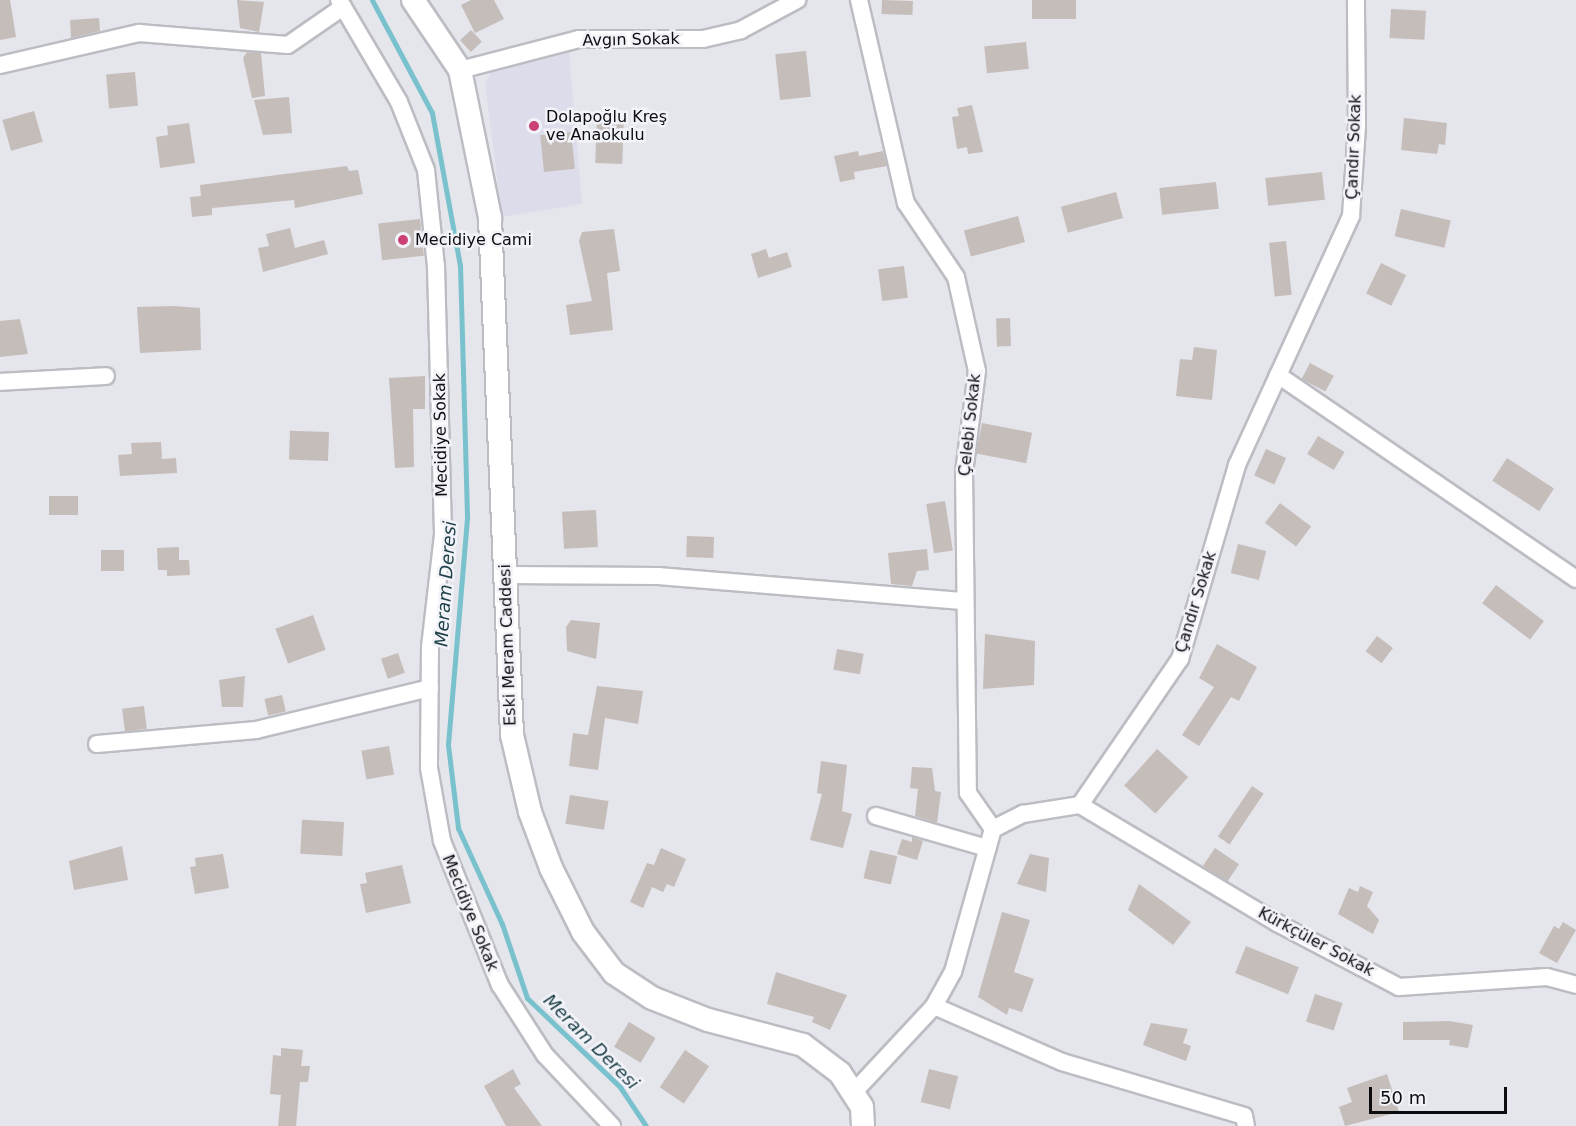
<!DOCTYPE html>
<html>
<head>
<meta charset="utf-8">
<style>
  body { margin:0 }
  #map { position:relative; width:1576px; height:1126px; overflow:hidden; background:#e5e5ec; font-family:"DejaVu Sans",sans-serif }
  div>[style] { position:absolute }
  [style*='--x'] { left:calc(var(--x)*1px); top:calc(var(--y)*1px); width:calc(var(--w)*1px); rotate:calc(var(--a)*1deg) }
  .built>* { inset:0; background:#dddceb }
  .stream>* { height:5px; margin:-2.5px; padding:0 2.5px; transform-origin:2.5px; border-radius:2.5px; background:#79c1cd }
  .building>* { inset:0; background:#c5bdba; transform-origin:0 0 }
  .roads { filter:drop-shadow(2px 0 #bcbcc3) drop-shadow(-2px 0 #bcbcc3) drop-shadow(0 2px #bcbcc3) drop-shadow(0 -2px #bcbcc3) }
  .street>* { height:16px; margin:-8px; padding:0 8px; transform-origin:8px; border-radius:8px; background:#fff }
  .secondary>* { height:22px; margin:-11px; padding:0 11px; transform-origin:11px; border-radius:11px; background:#fff }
  .dots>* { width:16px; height:16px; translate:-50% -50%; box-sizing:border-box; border:3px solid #f2f2f9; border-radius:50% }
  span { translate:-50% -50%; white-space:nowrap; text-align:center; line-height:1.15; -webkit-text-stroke:5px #f2f2f9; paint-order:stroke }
  .street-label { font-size:16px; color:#0d0c0f }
  .poi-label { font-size:16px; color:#0d0c0f }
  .left { translate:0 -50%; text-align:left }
  .water-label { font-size:18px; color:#1e4147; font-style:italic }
  .scale { position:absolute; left:1369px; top:1087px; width:138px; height:27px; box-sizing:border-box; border:3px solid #0d0c0f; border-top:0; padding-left:8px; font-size:18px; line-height:21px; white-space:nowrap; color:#0d0c0f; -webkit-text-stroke:4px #f2f2f9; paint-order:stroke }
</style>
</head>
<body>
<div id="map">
  <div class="built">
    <i style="clip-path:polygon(569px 52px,582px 204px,502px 217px,485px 83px,492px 71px,507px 65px)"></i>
  </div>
  <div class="stream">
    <i style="--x:372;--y:0;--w:128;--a:62"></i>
    <i style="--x:432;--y:113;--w:155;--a:79.6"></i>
    <i style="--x:460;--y:265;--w:253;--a:88.4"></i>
    <i style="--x:467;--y:518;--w:228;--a:94.8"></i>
    <i style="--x:448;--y:745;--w:84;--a:83.1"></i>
    <i style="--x:458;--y:828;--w:106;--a:65.4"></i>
    <i style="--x:502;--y:924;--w:78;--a:71.3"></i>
    <i style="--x:527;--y:998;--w:129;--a:43.7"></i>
    <i style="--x:620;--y:1087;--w:47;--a:56.3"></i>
  </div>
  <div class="building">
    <i style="clip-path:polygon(0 0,10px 0,16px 37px,0 40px)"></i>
    <i style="clip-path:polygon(237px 0,264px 2px,259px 32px,240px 28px)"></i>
    <i style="clip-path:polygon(471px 0,494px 0,504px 19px,475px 33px,461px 5px)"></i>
    <i style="left:882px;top:0;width:31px;height:14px;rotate:2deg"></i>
    <i style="left:1032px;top:0;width:44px;height:19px"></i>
    <i style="left:1391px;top:9px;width:35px;height:29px;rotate:3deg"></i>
    <i style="clip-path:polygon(99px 18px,100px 31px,71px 38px,70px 20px)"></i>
    <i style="left:471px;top:30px;width:16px;height:15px;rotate:47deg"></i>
    <i style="left:1026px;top:42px;width:27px;height:42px;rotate:84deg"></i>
    <i style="left:806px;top:51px;width:46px;height:31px;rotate:84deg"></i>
    <i style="clip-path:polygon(247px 52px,261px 53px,265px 96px,252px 98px,243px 58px)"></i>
    <i style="left:135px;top:72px;width:34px;height:29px;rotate:85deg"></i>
    <i style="clip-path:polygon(289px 97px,292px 133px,263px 135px,254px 100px)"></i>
    <i style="clip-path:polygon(972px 105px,983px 152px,968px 154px,967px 147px,957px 149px,952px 117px,959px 116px,957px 108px)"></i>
    <i style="left:34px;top:111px;width:32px;height:33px;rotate:74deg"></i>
    <i style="left:597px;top:114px;width:27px;height:49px;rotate:2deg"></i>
    <i style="clip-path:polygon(1404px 118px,1447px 123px,1445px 145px,1439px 144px,1437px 154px,1401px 150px)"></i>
    <i style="clip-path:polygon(189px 123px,195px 163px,160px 168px,156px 137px,168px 135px,167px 126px)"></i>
    <i style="left:571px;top:132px;width:37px;height:31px;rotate:84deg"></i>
    <i style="clip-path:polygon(858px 151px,859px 156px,883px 151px,887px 166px,854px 172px,855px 179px,840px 182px,834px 156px)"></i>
    <i style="clip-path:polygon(347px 166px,349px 171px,358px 170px,363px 194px,295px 208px,294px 200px,212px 208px,212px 215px,192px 217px,190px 197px,201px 196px,200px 185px)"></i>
    <i style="left:1322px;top:172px;width:28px;height:57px;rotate:84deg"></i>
    <i style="left:1216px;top:182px;width:27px;height:57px;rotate:84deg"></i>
    <i style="left:1116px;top:192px;width:27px;height:57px;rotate:75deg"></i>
    <i style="left:1401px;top:209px;width:51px;height:28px;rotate:13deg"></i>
    <i style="left:1018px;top:216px;width:27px;height:56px;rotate:75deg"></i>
    <i style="left:420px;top:219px;width:37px;height:42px;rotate:84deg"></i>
    <i style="clip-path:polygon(290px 228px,295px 248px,324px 240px,328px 254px,263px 272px,258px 248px,269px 246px,266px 234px)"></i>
    <i style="clip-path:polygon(614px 229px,620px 271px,607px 273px,613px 330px,570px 335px,566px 305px,592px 301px,579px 241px,582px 232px)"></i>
    <i style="left:1286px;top:241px;width:54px;height:17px;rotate:84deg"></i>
    <i style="clip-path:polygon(766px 249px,769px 258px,787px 252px,792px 267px,758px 278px,751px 254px)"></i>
    <i style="left:1381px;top:263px;width:28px;height:34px;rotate:26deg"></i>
    <i style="left:904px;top:266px;width:32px;height:26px;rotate:83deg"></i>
    <i style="clip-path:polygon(173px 306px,200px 308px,201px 350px,140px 353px,137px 307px)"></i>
    <i style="left:1010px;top:318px;width:28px;height:14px;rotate:88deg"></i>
    <i style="clip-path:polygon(20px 319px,28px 354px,0 357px,0 321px)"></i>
    <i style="clip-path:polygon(1194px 347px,1217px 350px,1212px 400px,1176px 396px,1180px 359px,1192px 360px)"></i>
    <i style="left:1310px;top:363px;width:27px;height:18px;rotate:28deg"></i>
    <i style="clip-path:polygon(425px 376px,425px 409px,413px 409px,414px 467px,395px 468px,389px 378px)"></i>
    <i style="left:982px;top:423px;width:51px;height:31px;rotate:11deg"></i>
    <i style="left:329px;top:432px;width:29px;height:39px;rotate:92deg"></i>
    <i style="left:1318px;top:436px;width:31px;height:21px;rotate:31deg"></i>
    <i style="clip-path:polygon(161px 442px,162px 459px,176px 458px,177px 473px,120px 476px,118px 455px,132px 454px,131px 443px)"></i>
    <i style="left:1266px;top:449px;width:22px;height:29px;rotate:24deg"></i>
    <i style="left:1507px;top:458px;width:56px;height:27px;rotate:33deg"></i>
    <i style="left:49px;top:496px;width:29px;height:19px"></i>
    <i style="left:945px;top:501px;width:50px;height:19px;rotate:81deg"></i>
    <i style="left:1280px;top:503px;width:39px;height:25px;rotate:37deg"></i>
    <i style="left:596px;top:510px;width:37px;height:34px;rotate:87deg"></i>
    <i style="left:687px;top:536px;width:27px;height:21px;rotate:2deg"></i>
    <i style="left:1238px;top:544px;width:29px;height:30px;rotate:14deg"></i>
    <i style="clip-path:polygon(179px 547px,179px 560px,189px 560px,190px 575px,167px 576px,167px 570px,158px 570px,157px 548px)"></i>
    <i style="clip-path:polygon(927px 549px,929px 570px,917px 571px,912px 586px,891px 584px,888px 553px)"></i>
    <i style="left:124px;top:550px;width:21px;height:23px;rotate:90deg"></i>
    <i style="left:1496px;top:585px;width:60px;height:23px;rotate:37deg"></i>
    <i style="left:313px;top:615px;width:37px;height:40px;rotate:70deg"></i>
    <i style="clip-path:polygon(571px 620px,600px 623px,596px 659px,567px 651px,566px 627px)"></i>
    <i style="clip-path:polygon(985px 634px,1035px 641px,1034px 685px,983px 689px)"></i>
    <i style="left:1377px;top:636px;width:20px;height:19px;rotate:37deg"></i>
    <i style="clip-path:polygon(1217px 644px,1257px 667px,1239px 701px,1231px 697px,1199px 746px,1182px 735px,1214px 687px,1199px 678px)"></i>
    <i style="left:837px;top:649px;width:27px;height:21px;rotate:10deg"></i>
    <i style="left:398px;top:653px;width:21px;height:18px;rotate:71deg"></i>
    <i style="clip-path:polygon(245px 676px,243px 707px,222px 707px,219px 680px)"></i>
    <i style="clip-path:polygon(597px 686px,643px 691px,638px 724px,605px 718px,598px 770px,569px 766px,573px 733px,588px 735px)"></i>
    <i style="left:282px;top:695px;width:17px;height:18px;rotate:77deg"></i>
    <i style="left:144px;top:706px;width:23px;height:22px;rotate:83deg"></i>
    <i style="left:389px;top:746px;width:29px;height:28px;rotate:80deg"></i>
    <i style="left:1157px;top:749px;width:42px;height:49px;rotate:42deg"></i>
    <i style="clip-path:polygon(821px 761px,847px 765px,842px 811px,852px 814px,843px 848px,810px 840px,822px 794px,817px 793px)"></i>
    <i style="clip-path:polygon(912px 767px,932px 768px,935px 791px,941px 792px,937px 823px,915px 816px,918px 789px,910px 788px)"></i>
    <i style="left:1252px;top:786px;width:14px;height:61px;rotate:34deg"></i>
    <i style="left:570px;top:795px;width:39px;height:29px;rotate:9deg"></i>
    <i style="left:344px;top:822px;width:34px;height:42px;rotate:93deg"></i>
    <i style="clip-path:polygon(912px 837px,923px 841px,917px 860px,897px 854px,902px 839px,912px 842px)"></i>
    <i style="clip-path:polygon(122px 846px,128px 880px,74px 890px,69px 861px)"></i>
    <i style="clip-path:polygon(661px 848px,686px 859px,674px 887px,667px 884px,663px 892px,652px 887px,643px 908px,630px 902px,647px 863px,654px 865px)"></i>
    <i style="left:1215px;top:848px;width:29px;height:22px;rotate:34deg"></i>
    <i style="left:870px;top:850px;width:28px;height:29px;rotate:13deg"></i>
    <i style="clip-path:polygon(223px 854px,229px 888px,195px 894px,190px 867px,196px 866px,195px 858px)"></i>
    <i style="clip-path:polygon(1030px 854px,1049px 858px,1046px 892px,1017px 884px)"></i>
    <i style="clip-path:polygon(402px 865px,411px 903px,366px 913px,360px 884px,367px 883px,365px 873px)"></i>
    <i style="clip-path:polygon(1139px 884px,1191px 922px,1173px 945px,1128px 910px)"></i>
    <i style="clip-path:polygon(1360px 886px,1373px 892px,1367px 906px,1379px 920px,1373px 934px,1338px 914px,1349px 888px,1358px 892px)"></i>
    <i style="clip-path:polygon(1002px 912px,1030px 920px,1014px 972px,1034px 979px,1022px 1012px,1009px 1008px,1007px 1015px,978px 997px)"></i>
    <i style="clip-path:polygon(1563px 922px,1576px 930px,1557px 963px,1539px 953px,1554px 926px,1559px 929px)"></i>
    <i style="left:1246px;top:946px;width:57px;height:29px;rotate:22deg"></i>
    <i style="clip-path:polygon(776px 972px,847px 995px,830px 1030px,812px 1022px,814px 1017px,767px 1004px)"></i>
    <i style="left:1315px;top:994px;width:29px;height:29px;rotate:18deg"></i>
    <i style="clip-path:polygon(1449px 1021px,1473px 1025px,1468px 1048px,1449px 1045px,1450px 1040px,1403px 1040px,1403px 1022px)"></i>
    <i style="left:629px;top:1022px;width:31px;height:29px;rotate:31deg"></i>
    <i style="clip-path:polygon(1151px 1023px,1188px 1029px,1183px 1043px,1191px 1046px,1186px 1061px,1143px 1045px)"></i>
    <i style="clip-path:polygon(281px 1048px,303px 1050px,301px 1066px,310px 1066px,308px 1082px,300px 1082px,296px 1126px,278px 1126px,281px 1095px,270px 1094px,273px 1055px,281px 1056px)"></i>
    <i style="left:685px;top:1050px;width:29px;height:45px;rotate:34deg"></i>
    <i style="clip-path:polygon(513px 1069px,521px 1084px,514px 1088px,542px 1126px,506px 1126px,484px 1086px)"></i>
    <i style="left:929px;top:1069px;width:30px;height:34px;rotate:14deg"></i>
    <i style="clip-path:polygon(1387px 1074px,1399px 1112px,1345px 1126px,1339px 1107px,1352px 1102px,1347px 1088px)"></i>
  </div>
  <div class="roads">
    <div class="street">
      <i style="--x:339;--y:0;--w:118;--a:59.5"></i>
      <i style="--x:399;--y:102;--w:73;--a:68.3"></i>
      <i style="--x:426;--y:170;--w:97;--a:84.1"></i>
      <i style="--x:436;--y:266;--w:269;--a:88.5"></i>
      <i style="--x:443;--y:535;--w:113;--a:96.6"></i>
      <i style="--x:430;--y:647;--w:121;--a:90.5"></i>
      <i style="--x:429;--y:768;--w:74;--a:79.9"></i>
      <i style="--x:442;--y:841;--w:155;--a:68.1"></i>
      <i style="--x:500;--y:985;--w:83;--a:57.3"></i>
      <i style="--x:545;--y:1055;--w:98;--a:46.7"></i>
      <i style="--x:859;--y:0;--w:208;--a:77"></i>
      <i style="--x:906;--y:203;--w:89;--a:56"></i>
      <i style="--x:956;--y:277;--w:96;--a:77.4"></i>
      <i style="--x:977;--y:371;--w:102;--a:97.3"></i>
      <i style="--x:964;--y:472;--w:321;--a:89.3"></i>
      <i style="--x:968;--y:793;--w:44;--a:55.2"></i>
      <i style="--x:0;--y:65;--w:143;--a:-13"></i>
      <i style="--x:139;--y:33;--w:149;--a:4.6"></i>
      <i style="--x:288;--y:45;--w:67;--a:-34.6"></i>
      <i style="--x:460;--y:70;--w:123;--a:-14.6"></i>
      <i style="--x:579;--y:39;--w:124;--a:0"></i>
      <i style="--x:703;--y:39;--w:39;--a:-13"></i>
      <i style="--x:741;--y:30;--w:64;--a:-28.2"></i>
      <i style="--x:1278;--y:375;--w:361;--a:34.4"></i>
      <i style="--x:0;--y:382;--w:106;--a:-3.2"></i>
      <i style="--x:506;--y:575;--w:152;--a:0.4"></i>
      <i style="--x:658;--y:576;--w:308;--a:4.7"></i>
      <i style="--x:97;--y:744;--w:160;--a:-5"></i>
      <i style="--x:256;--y:730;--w:179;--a:-13.6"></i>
      <i style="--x:1080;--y:805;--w:230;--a:30.9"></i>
      <i style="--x:1277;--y:923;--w:138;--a:27.7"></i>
      <i style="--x:1399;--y:987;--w:148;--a:-3.9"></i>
      <i style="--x:1547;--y:977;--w:30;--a:15"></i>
      <i style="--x:876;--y:816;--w:116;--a:16.1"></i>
      <i style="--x:934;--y:1006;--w:140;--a:23.6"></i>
      <i style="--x:1062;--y:1062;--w:190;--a:16.5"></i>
      <i style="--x:1244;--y:1116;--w:10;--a:79"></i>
      <i style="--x:853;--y:1093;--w:119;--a:-47"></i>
      <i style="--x:934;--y:1006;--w:39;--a:-61"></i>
      <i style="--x:953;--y:972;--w:148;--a:-74.4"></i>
      <i style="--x:993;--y:829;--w:34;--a:-27"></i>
      <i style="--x:1023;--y:814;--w:58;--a:-9"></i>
      <i style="--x:1080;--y:805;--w:177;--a:-55.6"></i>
      <i style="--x:1180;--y:659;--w:202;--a:-73.6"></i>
      <i style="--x:1237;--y:465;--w:274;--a:-65.4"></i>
      <i style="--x:1351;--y:216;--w:91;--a:-86.2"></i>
      <i style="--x:1357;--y:125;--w:125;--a:-90.5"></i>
    </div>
    <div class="secondary">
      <i style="--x:413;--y:0;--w:84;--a:56.1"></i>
      <i style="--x:460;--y:70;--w:151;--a:78.5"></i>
      <i style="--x:490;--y:218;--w:517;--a:87.56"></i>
      <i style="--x:512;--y:735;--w:79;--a:76.8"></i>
      <i style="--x:530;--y:812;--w:60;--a:69.4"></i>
      <i style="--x:551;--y:868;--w:72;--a:63.4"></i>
      <i style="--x:583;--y:932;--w:51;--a:52.9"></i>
      <i style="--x:614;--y:973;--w:45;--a:33.3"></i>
      <i style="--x:652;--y:998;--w:60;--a:21.4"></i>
      <i style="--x:708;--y:1020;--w:98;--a:14.7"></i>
      <i style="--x:803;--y:1045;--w:46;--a:37.1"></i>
      <i style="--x:840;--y:1073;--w:40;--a:57.1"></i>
      <i style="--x:862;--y:1107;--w:19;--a:87"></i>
    </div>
  </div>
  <div class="dots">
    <i style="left:534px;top:126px;background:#cb4075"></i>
    <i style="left:403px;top:240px;background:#cb4075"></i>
  </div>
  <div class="street-label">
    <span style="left:631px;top:40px;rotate:-1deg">Avgın Sokak</span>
    <span style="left:1354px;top:147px;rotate:-88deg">Çandır Sokak</span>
    <span style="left:970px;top:425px;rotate:-84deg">Çelebi Sokak</span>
    <span style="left:441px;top:435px;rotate:-91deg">Mecidiye Sokak</span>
    <span style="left:1196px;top:602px;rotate:-73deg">Çandır Sokak</span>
    <span style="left:508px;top:645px;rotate:-92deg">Eski Meram Caddesi</span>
    <span style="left:470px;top:913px;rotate:68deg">Mecidiye Sokak</span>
    <span style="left:1316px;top:942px;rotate:28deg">Kürkçüler Sokak</span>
  </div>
  <div class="poi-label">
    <span class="left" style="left:546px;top:126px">Dolapoğlu Kreş<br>ve Anaokulu</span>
    <span class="left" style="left:415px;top:240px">Mecidiye Cami</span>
  </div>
  <div class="water-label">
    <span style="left:446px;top:584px;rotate:-86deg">Meram Deresi</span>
    <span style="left:591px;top:1042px;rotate:45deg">Meram Deresi</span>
  </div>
  <div class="scale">50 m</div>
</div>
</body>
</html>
